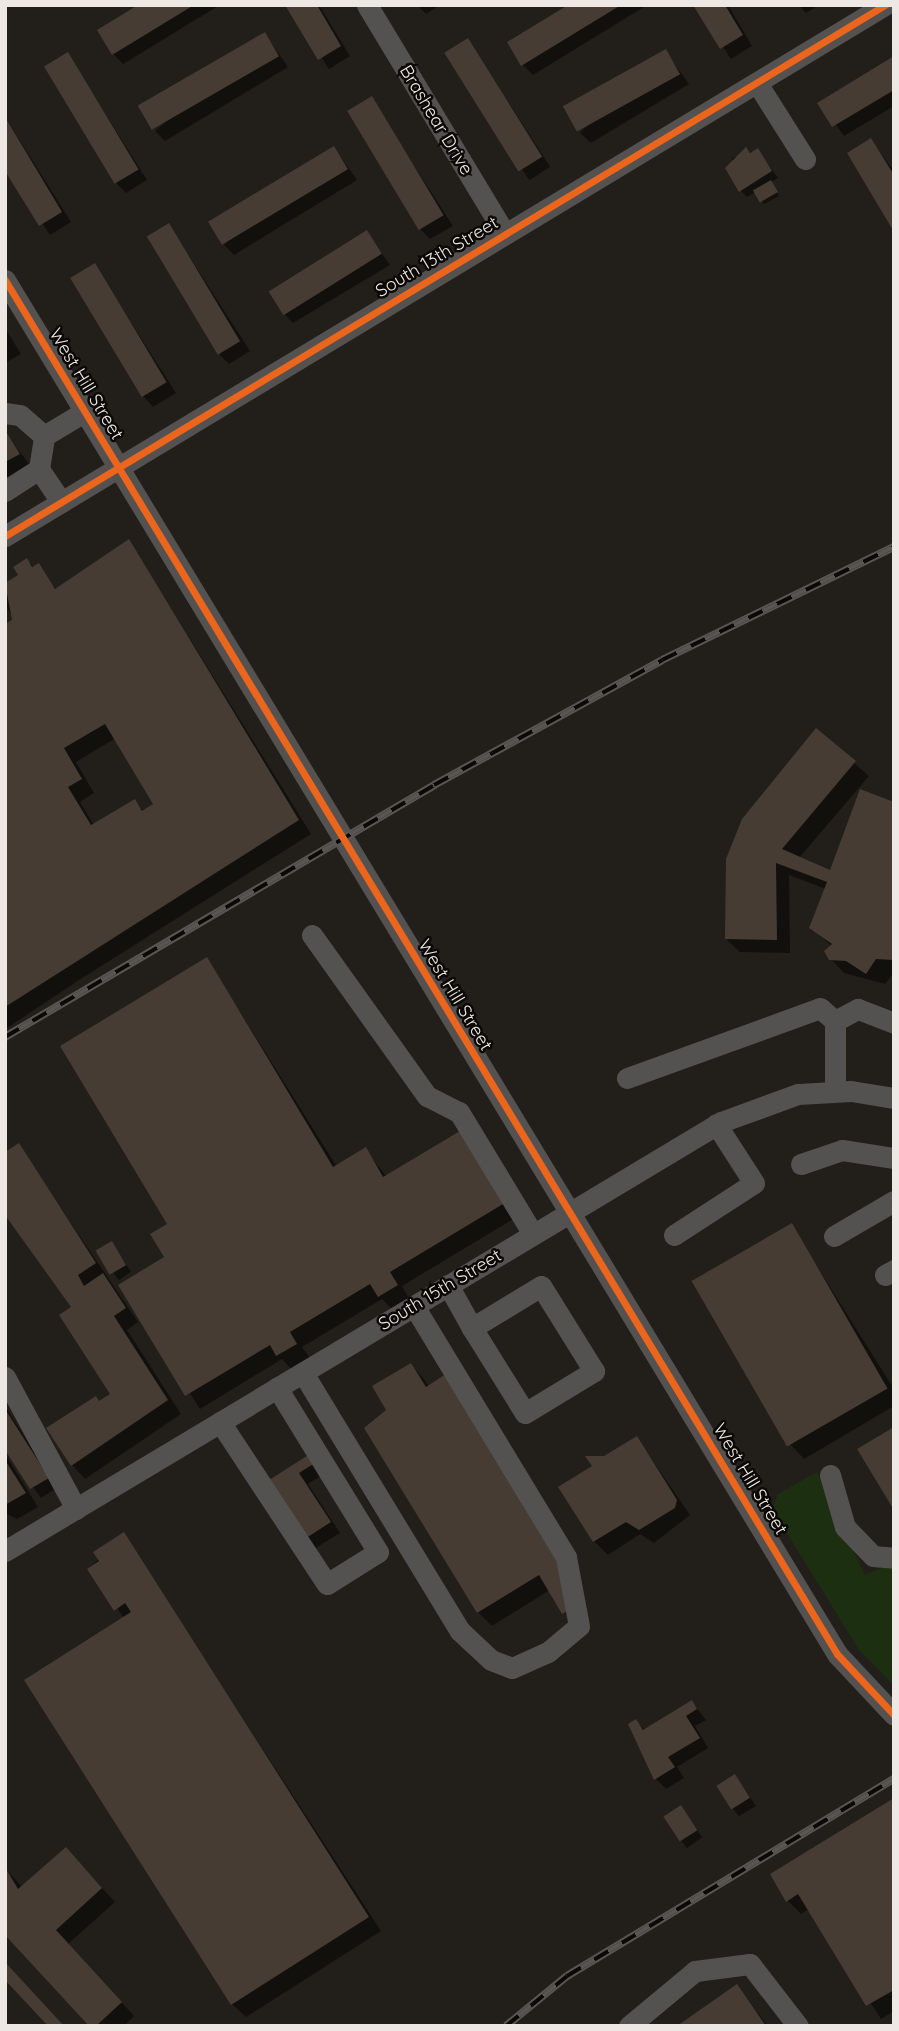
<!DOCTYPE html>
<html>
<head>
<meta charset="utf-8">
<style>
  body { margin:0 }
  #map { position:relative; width:899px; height:2031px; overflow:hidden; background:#221e1a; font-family:Quicksand,sans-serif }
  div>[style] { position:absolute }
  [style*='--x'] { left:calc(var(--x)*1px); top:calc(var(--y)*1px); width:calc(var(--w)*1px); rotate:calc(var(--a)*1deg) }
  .green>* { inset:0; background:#1d2f11 }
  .shadow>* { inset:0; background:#0007; transform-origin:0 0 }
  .building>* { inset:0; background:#463c33; transform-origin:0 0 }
  .minor>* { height:21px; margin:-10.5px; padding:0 10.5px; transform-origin:10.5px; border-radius:10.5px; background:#535250 }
  .rail>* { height:8px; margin-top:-4px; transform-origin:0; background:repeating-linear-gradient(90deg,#0b0806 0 16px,#585552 0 32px); box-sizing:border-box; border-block:2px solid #585552 }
  .cycleway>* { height:7px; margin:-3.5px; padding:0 3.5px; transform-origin:3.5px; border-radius:3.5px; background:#eb651d }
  span { translate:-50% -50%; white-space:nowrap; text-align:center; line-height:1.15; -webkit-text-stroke:5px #0b0806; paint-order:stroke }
  .street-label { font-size:18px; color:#eee8e4 }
  .frame { position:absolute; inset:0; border:7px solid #eee8e4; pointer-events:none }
</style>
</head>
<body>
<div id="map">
  <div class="green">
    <i style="clip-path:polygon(817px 1472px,865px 1575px,894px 1562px,894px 1686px,859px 1650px,772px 1509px,778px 1494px)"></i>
  </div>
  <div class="shadow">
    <i style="clip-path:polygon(142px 5px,220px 5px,123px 64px,113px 54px)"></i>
    <i style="clip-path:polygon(287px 5px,319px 5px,350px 56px,329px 69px)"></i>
    <i style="clip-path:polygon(417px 5px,440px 5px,426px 14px)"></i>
    <i style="clip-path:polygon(571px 5px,647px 5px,533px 75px,523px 65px)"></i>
    <i style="clip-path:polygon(695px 5px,728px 5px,752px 46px,731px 59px)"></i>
    <i style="clip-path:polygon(799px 5px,819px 5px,806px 13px)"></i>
    <i style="clip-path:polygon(265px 34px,288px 67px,165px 141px,155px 131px)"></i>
    <i style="left:468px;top:40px;width:151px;height:25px;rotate:57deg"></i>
    <i style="clip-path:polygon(666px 52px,689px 84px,591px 143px,580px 133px)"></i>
    <i style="clip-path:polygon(68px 55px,147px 180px,126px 193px,116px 183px)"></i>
    <i style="clip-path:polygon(894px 59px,894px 106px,844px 136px,820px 103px)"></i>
    <i style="clip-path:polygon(371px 99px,453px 226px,430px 239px,420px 229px)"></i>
    <i style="clip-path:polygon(5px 117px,71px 222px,50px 235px,5px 167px)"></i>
    <i style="clip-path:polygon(871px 140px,894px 171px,894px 228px)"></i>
    <i style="clip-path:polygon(334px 148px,357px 180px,234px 255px,224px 245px)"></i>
    <i style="clip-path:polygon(757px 150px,778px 178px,771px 182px,779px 196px,764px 204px,756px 192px,747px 197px,741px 191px,732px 158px)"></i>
    <i style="clip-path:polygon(169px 225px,250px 351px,229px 364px,219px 354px)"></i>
    <i style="clip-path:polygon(367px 232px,390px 265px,293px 323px,283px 313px)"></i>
    <i style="clip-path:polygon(94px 265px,176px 393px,153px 407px,143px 396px)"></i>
    <i style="clip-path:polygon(5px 328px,21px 354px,5px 363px)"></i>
    <i style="clip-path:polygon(5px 432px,29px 464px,5px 478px)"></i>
    <i style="clip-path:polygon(evenodd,129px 541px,311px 834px,79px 980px,7px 1028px,5px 1037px,5px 626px,15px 620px,5px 605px,5px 585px,20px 576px,27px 560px,57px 590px,129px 541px,116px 738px,155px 805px,144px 811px,134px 802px,94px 825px,80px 802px,94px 793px,76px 762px,116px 738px)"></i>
    <i style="clip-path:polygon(817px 731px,869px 776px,799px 858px,831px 872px,894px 803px,894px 973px,885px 984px,844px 973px,831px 959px,833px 947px,811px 928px,826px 889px,789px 875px,790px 953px,740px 952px,726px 939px)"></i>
    <i style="clip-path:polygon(207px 959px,337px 1167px,365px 1150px,387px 1177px,459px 1134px,515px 1218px,402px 1286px,410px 1300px,393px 1310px,382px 1299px,302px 1347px,310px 1358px,291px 1369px,282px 1359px,200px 1409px,120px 1285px,166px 1258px)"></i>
    <i style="clip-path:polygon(18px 1145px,138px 1322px,127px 1330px,181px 1414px,85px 1479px,72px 1465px,100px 1403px,113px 1394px,74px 1308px)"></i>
    <i style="clip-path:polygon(791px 1225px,894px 1389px,894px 1406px,804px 1459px,791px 1445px)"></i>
    <i style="left:111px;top:1244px;width:34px;height:15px;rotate:54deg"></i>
    <i style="clip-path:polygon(411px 1365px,424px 1379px,577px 1627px,550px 1590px,492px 1626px,478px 1612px,389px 1411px)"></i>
    <i style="clip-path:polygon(5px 1406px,57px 1488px,41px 1498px,5px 1447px)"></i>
    <i style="clip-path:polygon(637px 1438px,690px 1515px,654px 1543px,640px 1534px,608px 1555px,594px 1541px,604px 1458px)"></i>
    <i style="clip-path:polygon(5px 1454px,38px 1507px,17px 1519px,5px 1513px)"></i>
    <i style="clip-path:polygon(310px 1457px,324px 1474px,308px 1484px,340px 1533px,314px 1549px,268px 1483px)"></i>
    <i style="clip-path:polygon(123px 1534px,381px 1931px,246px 2017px,232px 2004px,124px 1618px,89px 1569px)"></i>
    <i style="clip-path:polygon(692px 1702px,706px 1720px,695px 1726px,708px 1748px,677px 1767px,684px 1778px,666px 1789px,656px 1779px,636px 1721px,645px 1730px)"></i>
    <i style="clip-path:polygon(735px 1776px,756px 1806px,739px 1816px,733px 1809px)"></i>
    <i style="clip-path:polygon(894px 1801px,894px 2011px,881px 2019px,809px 1909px,801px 1914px,787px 1900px)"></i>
    <i style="left:681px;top:1807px;width:37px;height:19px;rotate:55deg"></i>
    <i style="clip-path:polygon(79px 1863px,115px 1902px,68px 1944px,134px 2016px,124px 2026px,91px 2026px,5px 1868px,23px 1888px)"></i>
    <i style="clip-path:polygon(737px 1986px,768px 2026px,680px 2026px)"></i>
  </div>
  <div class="building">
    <i style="clip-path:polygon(138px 5px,194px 5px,112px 55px,97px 30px)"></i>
    <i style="clip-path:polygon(285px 5px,317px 5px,341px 46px,318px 60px)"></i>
    <i style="clip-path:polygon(568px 5px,621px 5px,521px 66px,507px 42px)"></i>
    <i style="clip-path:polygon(693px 5px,725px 5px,743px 35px,720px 49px)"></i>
    <i style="left:265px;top:32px;width:28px;height:147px;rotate:60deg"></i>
    <i style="left:468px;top:38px;width:140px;height:28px;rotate:58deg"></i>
    <i style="left:666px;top:49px;width:29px;height:118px;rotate:61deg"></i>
    <i style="left:68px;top:52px;width:137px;height:28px;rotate:59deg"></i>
    <i style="clip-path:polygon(894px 56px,894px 90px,832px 127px,817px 103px)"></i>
    <i style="left:372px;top:96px;width:139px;height:29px;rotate:59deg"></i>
    <i style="clip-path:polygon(5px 117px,62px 212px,39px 226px,5px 171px)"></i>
    <i style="clip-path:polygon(871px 138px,894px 175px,894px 232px,847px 153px)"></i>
    <i style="left:334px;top:146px;width:27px;height:147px;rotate:59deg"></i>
    <i style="clip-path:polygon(746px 147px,750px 153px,758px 148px,772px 171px,739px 192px,725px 168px)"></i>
    <i style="left:771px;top:180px;width:14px;height:21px;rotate:60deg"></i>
    <i style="left:169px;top:223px;width:138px;height:26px;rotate:59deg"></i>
    <i style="left:367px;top:230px;width:28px;height:116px;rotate:58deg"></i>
    <i style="left:95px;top:263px;width:139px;height:29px;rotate:59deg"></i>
    <i style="clip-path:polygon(5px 430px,20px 454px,5px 462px)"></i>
    <i style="clip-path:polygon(evenodd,129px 539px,299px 820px,5px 1007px,5px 624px,12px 620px,5px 583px,18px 575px,13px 567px,27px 558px,32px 567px,39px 563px,55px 589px,129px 539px,105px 724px,153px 804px,142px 811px,135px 799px,91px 825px,68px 787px,82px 779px,64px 748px,105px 724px)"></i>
    <i style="clip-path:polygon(816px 728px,856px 761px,782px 849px,830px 870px,860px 789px,894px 802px,894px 960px,876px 959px,866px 974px,846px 961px,829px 960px,824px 951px,832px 944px,809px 928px,827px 882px,776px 863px,777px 940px,725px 939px,726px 859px,742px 819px)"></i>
    <i style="clip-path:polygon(207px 957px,333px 1167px,366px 1147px,383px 1177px,460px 1131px,503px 1204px,390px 1272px,398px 1285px,378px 1297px,370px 1284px,290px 1332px,297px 1344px,276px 1356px,270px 1345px,185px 1396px,118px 1285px,164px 1257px,150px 1234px,167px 1224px,60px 1046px)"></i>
    <i style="clip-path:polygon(19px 1143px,96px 1263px,78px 1275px,84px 1286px,103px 1273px,126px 1308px,114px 1316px,168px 1400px,71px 1466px,46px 1428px,96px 1396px,99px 1401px,110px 1394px,59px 1315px,71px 1307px,5px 1215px,5px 1152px)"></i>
    <i style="left:792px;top:1223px;width:191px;height:116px;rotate:60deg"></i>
    <i style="left:112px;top:1241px;width:28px;height:19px;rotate:60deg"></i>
    <i style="clip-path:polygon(411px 1363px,426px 1387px,449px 1372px,563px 1561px,571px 1609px,562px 1614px,539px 1575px,477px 1613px,364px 1428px,386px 1410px,372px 1386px)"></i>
    <i style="clip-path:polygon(5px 1409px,49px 1478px,30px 1489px,5px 1450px)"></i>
    <i style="clip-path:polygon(894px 1427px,894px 1510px,857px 1449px)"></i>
    <i style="clip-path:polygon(637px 1436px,677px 1500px,675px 1508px,639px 1530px,626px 1522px,593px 1542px,558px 1487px,592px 1466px,585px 1456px,604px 1456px)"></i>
    <i style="clip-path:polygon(310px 1454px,315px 1463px,299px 1473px,331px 1522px,303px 1540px,266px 1482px)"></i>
    <i style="clip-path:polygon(5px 1460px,26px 1493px,5px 1505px)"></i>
    <i style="clip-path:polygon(124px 1532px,369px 1917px,231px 2005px,24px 1680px,131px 1612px,125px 1603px,114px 1611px,87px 1569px,99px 1561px,93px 1552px)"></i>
    <i style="clip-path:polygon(692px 1700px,697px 1709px,686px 1716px,700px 1738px,668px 1757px,675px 1767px,654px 1780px,628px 1724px,636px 1719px,643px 1730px)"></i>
    <i style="left:735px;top:1774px;width:28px;height:22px;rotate:58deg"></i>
    <i style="clip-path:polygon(894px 1798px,894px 1990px,866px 2006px,798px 1894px,786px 1902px,770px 1874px)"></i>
    <i style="left:681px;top:1805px;width:30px;height:21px;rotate:57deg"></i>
    <i style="clip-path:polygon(66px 1847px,102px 1888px,56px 1930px,122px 2002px,96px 2026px,89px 2026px,5px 1935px,5px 1867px,18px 1889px)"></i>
    <i style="clip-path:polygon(5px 1962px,64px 2026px,48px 2026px,5px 1980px)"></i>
    <i style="clip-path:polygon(737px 1984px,766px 2026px,677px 2026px)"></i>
  </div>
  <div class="minor">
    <i style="--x:367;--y:5;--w:267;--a:58.9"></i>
    <i style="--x:757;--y:83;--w:90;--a:57.7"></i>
    <i style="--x:5;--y:280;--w:1606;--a:58.8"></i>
    <i style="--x:837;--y:1654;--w:83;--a:46.9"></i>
    <i style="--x:5;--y:413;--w:15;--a:8"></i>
    <i style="--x:20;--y:415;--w:32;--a:41"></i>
    <i style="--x:44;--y:436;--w:47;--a:-31"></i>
    <i style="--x:39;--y:469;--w:40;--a:56"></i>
    <i style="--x:5;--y:491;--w:40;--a:-32.9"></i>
    <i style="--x:39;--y:469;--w:33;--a:-81"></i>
    <i style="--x:5;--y:536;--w:1028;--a:-31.11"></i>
    <i style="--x:312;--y:935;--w:198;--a:54.5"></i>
    <i style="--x:427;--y:1096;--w:36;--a:27"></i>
    <i style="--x:459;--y:1112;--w:143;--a:58.8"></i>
    <i style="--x:627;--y:1078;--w:205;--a:-19.9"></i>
    <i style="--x:820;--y:1008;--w:20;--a:41"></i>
    <i style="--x:835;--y:1091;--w:70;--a:-90"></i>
    <i style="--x:835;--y:1021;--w:26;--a:-28"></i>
    <i style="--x:858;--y:1009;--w:39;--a:21"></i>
    <i style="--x:801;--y:1164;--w:43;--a:-18.9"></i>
    <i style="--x:842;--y:1150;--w:53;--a:8.7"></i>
    <i style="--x:674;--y:1235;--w:95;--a:-33"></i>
    <i style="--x:754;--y:1183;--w:70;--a:-122.8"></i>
    <i style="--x:834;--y:1236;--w:69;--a:-30.3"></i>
    <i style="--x:885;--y:1275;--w:10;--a:-29"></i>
    <i style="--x:448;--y:1285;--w:49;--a:60.8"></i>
    <i style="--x:472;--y:1328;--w:100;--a:58.1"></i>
    <i style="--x:525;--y:1413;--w:81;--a:-31.3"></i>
    <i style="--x:594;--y:1371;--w:100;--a:-121.9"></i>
    <i style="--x:541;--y:1286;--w:81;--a:148.7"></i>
    <i style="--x:303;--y:1373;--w:302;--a:58.7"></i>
    <i style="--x:460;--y:1631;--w:42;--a:43.1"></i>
    <i style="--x:491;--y:1660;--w:22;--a:21"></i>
    <i style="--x:512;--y:1668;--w:39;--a:-24"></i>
    <i style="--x:548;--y:1652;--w:40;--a:-40"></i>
    <i style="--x:579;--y:1626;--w:70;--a:-100.7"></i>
    <i style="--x:566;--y:1557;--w:293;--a:-121.2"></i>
    <i style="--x:5;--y:1377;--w:150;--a:61.7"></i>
    <i style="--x:220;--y:1422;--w:194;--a:56.6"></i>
    <i style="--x:327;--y:1584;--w:60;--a:-32.1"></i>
    <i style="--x:378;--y:1552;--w:193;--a:-121.6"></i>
    <i style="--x:830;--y:1475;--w:54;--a:73.9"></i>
    <i style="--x:845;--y:1527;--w:40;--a:46"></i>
    <i style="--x:873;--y:1556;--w:21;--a:5"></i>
    <i style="--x:5;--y:1551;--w:835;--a:-30.93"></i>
    <i style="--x:721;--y:1122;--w:82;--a:-20"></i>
    <i style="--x:798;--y:1094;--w:53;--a:-3.2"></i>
    <i style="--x:851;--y:1091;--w:44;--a:9.2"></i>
    <i style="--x:629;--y:2026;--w:86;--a:-39.8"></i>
    <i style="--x:695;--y:1971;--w:55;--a:-7.3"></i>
    <i style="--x:750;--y:1964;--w:78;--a:52.3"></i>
  </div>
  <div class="rail">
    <i style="--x:5;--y:1037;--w:498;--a:-30.4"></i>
    <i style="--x:434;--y:785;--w:260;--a:-28.7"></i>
    <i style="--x:662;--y:660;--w:258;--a:-26"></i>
    <i style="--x:506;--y:2026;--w:79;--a:-39.3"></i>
    <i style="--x:567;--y:1976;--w:382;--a:-31.1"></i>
  </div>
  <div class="cycleway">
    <i style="--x:5;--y:280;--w:1606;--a:58.8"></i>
    <i style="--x:837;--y:1654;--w:83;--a:46.9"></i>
    <i style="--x:5;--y:536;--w:1028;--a:-31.11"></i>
  </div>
  <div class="street-label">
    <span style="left:436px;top:120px;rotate:59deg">Brashear Drive</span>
    <span style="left:437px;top:257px;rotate:-31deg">South 13th Street</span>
    <span style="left:86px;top:384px;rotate:59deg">West Hill Street</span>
    <span style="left:455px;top:995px;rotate:59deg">West Hill Street</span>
    <span style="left:440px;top:1290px;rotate:-31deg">South 15th Street</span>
    <span style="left:750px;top:1479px;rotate:59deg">West Hill Street</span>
  </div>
  <div class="frame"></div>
</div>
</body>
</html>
